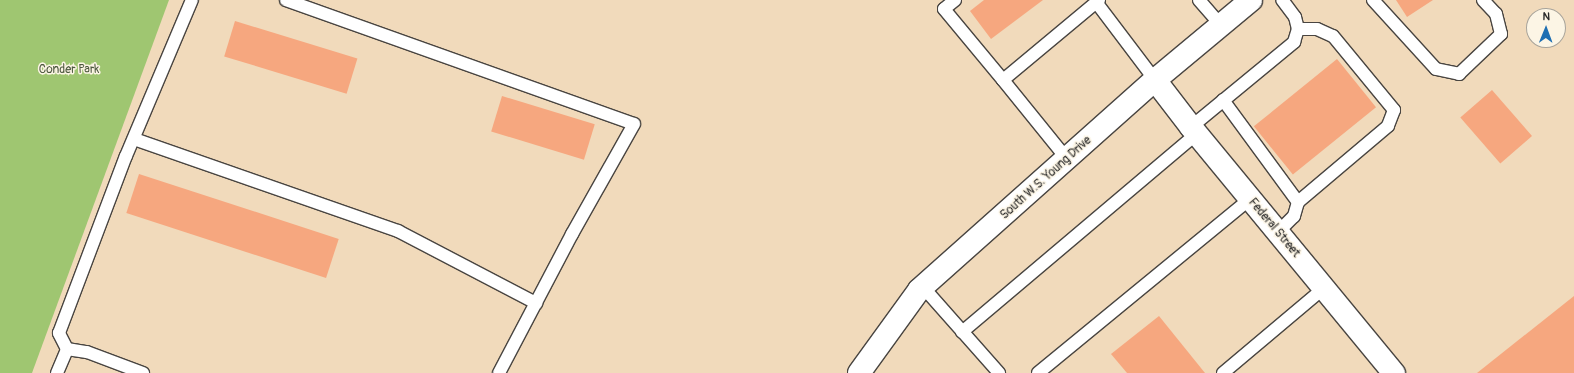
<!DOCTYPE html>
<html>
<head>
<meta charset="utf-8">
<style>
  body { margin:0 }
  #map { position:relative; width:1574px; height:373px; overflow:hidden; background:#f1dabb; font-family:Pangolin,sans-serif }
  div>[style] { position:absolute }
  [style*='--x'] { left:calc(var(--x)*1px); top:calc(var(--y)*1px); width:calc(var(--w)*1px); rotate:calc(var(--a)*1deg) }
  .green>* { inset:0; background:#9fc671 }
  .building>* { inset:0; background:#f6a77f; transform-origin:0 0 }
  .roads { filter:drop-shadow(1px 0 #494541) drop-shadow(-1px 0 #494541) drop-shadow(0 1px #494541) drop-shadow(0 -1px #494541) }
  .lane>* { height:12px; margin:-6px; padding:0 6px; transform-origin:6px; border-radius:6px; background:#fff }
  .street>* { height:22px; margin:-11px; padding:0 11px; transform-origin:11px; border-radius:11px; background:#fff }
  .secondary>* { height:22px; margin:-11px; padding:0 11px; transform-origin:11px; border-radius:11px; background:#fff }
  span { translate:-50% -50%; white-space:nowrap; text-align:center; line-height:1.15; -webkit-text-stroke:3px #fcf5e5; paint-order:stroke }
  .park-label { font-size:12px; color:#4e5a40 }
  .street-label { font-size:12px; color:#2b2b2b }
  .north { position:absolute; left:1526px; top:8px; width:40px; height:40px; box-sizing:border-box; background:#fcf5e5; border:1px solid #a8a49b; border-radius:50%; rotate:1deg; font-size:11px; font-weight:700; line-height:16px; text-align:center; color:#2b2b2b }
  .north::after { content:''; display:block; margin:auto; width:14px; height:18px; background:#1f6fb2; clip-path:polygon(50% 0,100% 100%,50% 72%,0 100%) }
</style>
</head>
<body>
<div id="map">
  <div class="green">
    <i style="clip-path:polygon(0 0,169px 0,32px 373px,0 373px)"></i>
  </div>
  <div class="building">
    <i style="clip-path:polygon(984px 0,1043px 0,991px 39px,970px 11px)"></i>
    <i style="clip-path:polygon(1396px 0,1433px 0,1407px 17px)"></i>
    <i style="left:235px;top:21px;width:128px;height:37px;rotate:17deg"></i>
    <i style="left:1337px;top:59px;width:62px;height:107px;rotate:51deg"></i>
    <i style="left:1492px;top:90px;width:61px;height:42px;rotate:49deg"></i>
    <i style="left:502px;top:96px;width:97px;height:37px;rotate:17deg"></i>
    <i style="left:139px;top:174px;width:210px;height:41px;rotate:18deg"></i>
    <i style="clip-path:polygon(1574px 296px,1574px 373px,1477px 373px)"></i>
    <i style="clip-path:polygon(1159px 316px,1205px 373px,1127px 373px,1111px 354px)"></i>
  </div>
  <div class="roads">
    <div class="lane">
      <i style="--x:286;--y:0;--w:369;--a:19.6"></i>
      <i style="--x:634;--y:124;--w:126;--a:119.4"></i>
      <i style="--x:572;--y:234;--w:157;--a:117.7"></i>
      <i style="--x:955;--y:0;--w:14;--a:141"></i>
      <i style="--x:944;--y:9;--w:92;--a:50.3"></i>
      <i style="--x:1199;--y:0;--w:35;--a:49"></i>
      <i style="--x:1373;--y:0;--w:93;--a:47.6"></i>
      <i style="--x:1436;--y:69;--w:24;--a:12"></i>
      <i style="--x:1459;--y:74;--w:58;--a:-43.6"></i>
      <i style="--x:1501;--y:34;--w:21;--a:-104"></i>
      <i style="--x:1496;--y:14;--w:19;--a:-133"></i>
      <i style="--x:1096;--y:2;--w:98;--a:52.9"></i>
      <i style="--x:1298;--y:29;--w:19;--a:0"></i>
      <i style="--x:1317;--y:29;--w:17;--a:24"></i>
      <i style="--x:1333;--y:36;--w:96;--a:50.5"></i>
      <i style="--x:1394;--y:110;--w:17;--a:111"></i>
      <i style="--x:1388;--y:126;--w:118;--a:139.8"></i>
      <i style="--x:1223;--y:100;--w:127;--a:53.7"></i>
      <i style="--x:1298;--y:202;--w:15;--a:106"></i>
      <i style="--x:1294;--y:216;--w:23;--a:135"></i>
      <i style="--x:1191;--y:127;--w:134;--a:-39.5"></i>
      <i style="--x:1294;--y:42;--w:14;--a:-73"></i>
      <i style="--x:1298;--y:29;--w:12;--a:-104"></i>
      <i style="--x:1295;--y:17;--w:21;--a:-127"></i>
      <i style="--x:134;--y:139;--w:280;--a:19.2"></i>
      <i style="--x:398;--y:231;--w:156;--a:27.6"></i>
      <i style="--x:1067;--y:159;--w:102;--a:-129"></i>
      <i style="--x:1003;--y:80;--w:125;--a:-39.8"></i>
      <i style="--x:923;--y:287;--w:115;--a:48.5"></i>
      <i style="--x:962;--y:332;--w:307;--a:-40.2"></i>
      <i style="--x:67;--y:349;--w:20;--a:9"></i>
      <i style="--x:87;--y:352;--w:60;--a:20.6"></i>
      <i style="--x:57;--y:373;--w:26;--a:-67"></i>
      <i style="--x:67;--y:349;--w:18;--a:-117"></i>
      <i style="--x:59;--y:333;--w:189;--a:-69.3"></i>
      <i style="--x:126;--y:156;--w:169;--a:-67.1"></i>
      <i style="--x:1038;--y:373;--w:274;--a:-39.4"></i>
      <i style="--x:1223;--y:373;--w:132;--a:-40.1"></i>
    </div>
    <div class="street">
      <i style="--x:1155;--y:80;--w:59;--a:52.5"></i>
      <i style="--x:1191;--y:127;--w:319;--a:50.5"></i>
    </div>
    <div class="secondary">
      <i style="--x:859;--y:373;--w:102;--a:-54.1"></i>
      <i style="--x:919;--y:290;--w:316;--a:-41.7"></i>
      <i style="--x:1155;--y:80;--w:125;--a:-39.8"></i>
    </div>
  </div>
  <div class="park-label">
    <span style="left:69px;top:70px">Conder Park</span>
  </div>
  <div class="street-label">
    <span style="left:1046px;top:178px;rotate:-42deg">South W.S. Young Drive</span>
    <span style="left:1274px;top:228px;rotate:50deg">Federal Street</span>
  </div>
  <div class="north">N</div>
</div>
</body>
</html>
